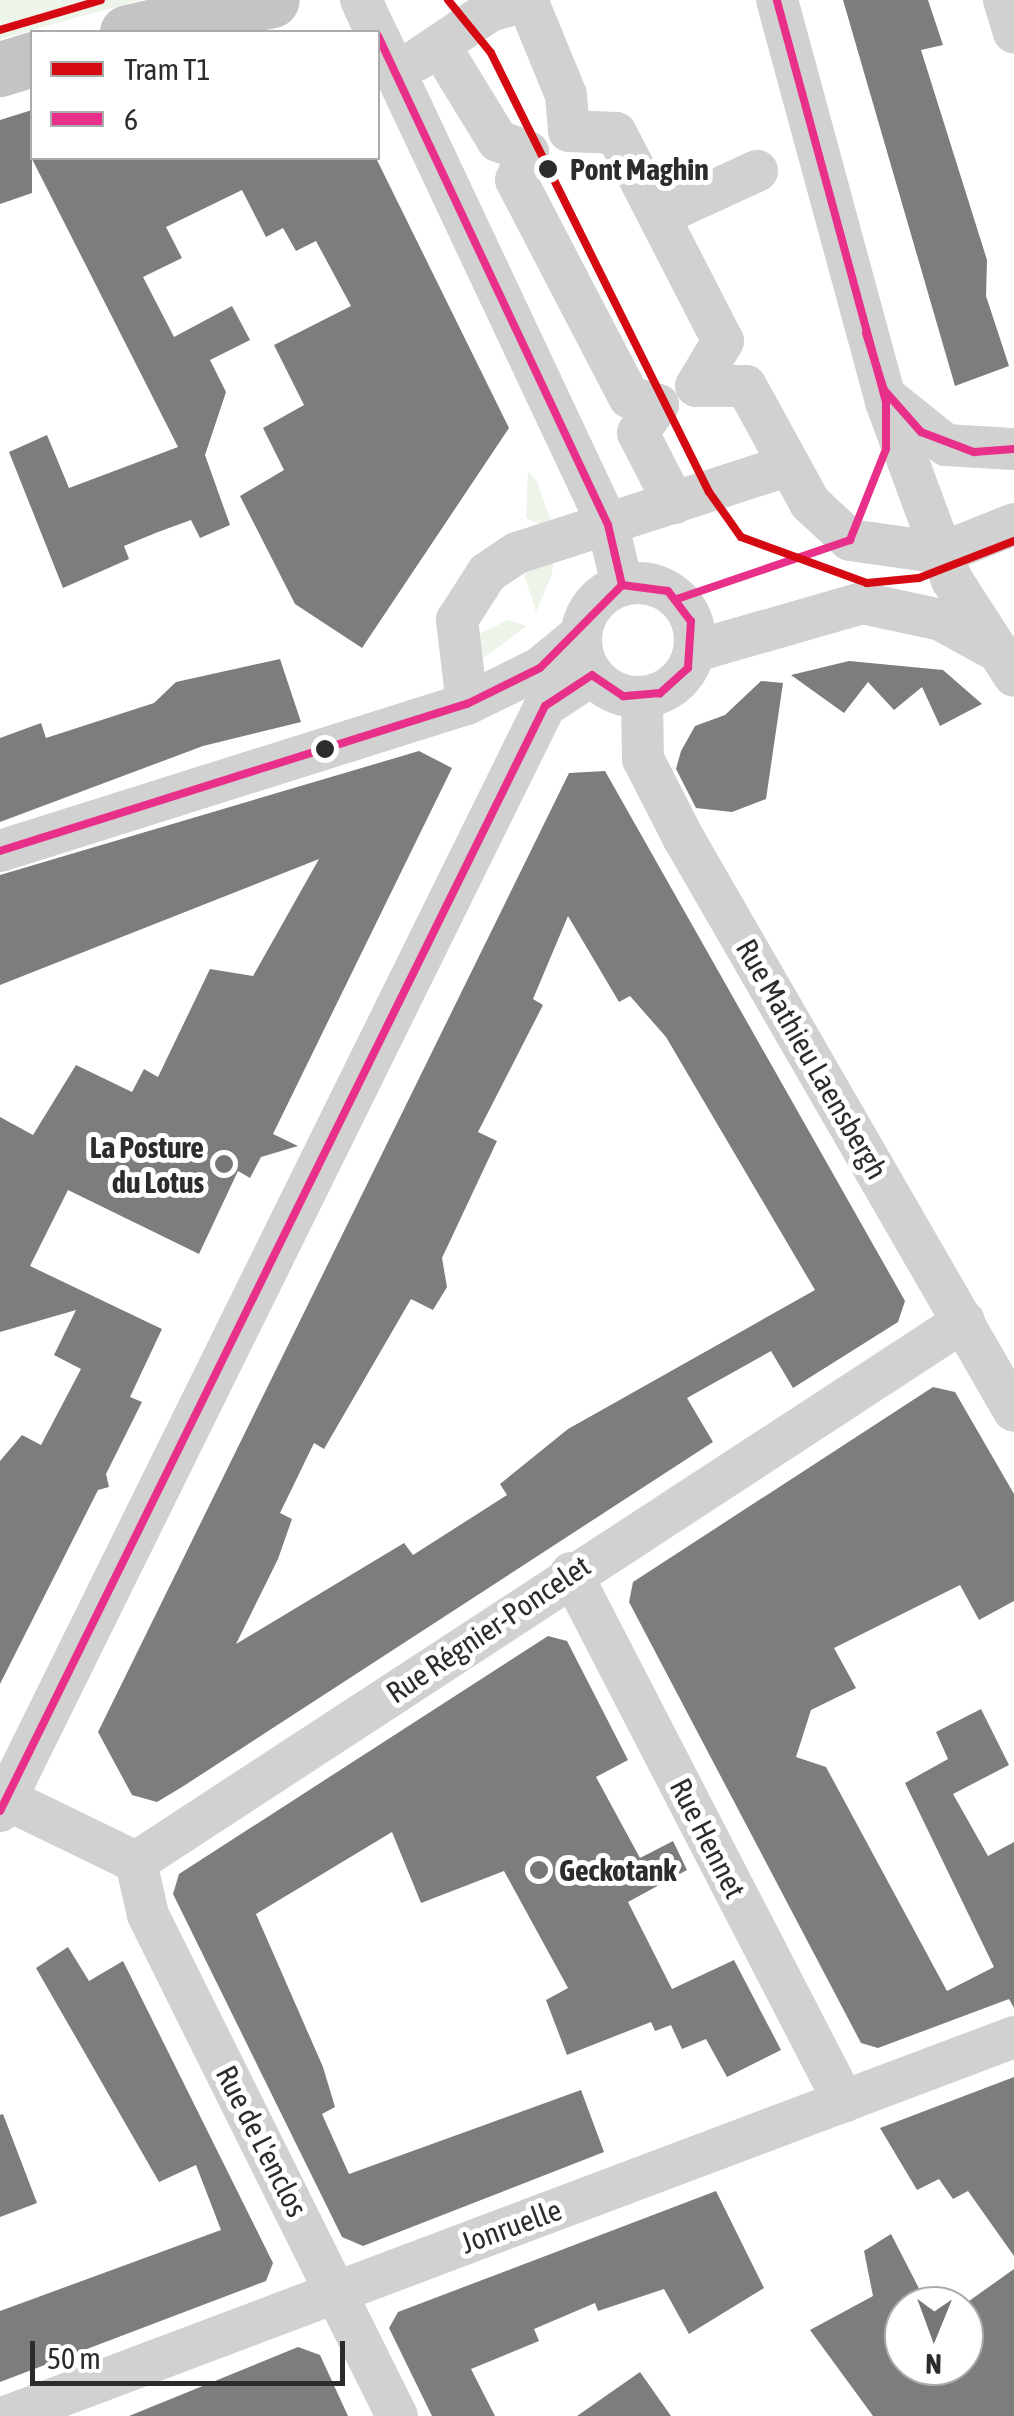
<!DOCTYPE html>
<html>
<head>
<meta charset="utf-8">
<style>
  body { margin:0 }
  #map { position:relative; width:1014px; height:2416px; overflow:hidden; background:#fff; font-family:"Asap Condensed",sans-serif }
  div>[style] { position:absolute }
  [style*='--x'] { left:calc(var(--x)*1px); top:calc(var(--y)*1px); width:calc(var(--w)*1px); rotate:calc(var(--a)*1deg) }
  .green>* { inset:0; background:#edf4e9 }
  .building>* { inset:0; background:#7d7d7d }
  .minor>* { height:42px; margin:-21px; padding:0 21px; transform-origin:21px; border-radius:21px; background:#d1d1d1 }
  .minor>.ring { margin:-21px; padding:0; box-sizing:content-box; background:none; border:42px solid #d1d1d1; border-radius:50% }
  .major>* { height:55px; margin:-27.5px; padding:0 27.5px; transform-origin:27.5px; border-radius:27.5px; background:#c4c4c4 }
  .bus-1>* { height:8px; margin:-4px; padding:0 4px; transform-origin:4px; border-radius:4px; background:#e8308a }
  .tram-1>* { height:8px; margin:-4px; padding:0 4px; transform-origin:4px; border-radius:4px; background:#d50911 }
  .dots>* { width:28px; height:28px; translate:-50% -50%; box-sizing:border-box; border:5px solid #fff; border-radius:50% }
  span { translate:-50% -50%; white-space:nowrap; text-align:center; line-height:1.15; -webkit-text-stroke:10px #fff; paint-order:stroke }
  .stop-label { font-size:30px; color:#2c2c2c; font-weight:700 }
  .left { translate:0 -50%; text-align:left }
  .street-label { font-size:30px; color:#2c2c2c }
  .poi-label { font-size:30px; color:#2c2c2c; font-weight:700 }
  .right { translate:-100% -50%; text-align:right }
  .legend { position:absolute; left:30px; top:30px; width:350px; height:130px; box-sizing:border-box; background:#fff; border:2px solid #ababab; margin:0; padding:12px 18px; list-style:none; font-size:30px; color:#2c2c2c }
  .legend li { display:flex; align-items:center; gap:20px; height:50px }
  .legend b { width:50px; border:2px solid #ababab }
  .north { position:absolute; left:884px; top:2286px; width:100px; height:100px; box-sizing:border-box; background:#fff; border:2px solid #ababab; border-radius:50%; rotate:181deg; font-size:28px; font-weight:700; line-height:40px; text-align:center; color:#2c2c2c }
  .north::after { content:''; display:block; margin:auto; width:35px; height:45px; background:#767676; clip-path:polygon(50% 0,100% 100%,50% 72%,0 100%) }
  .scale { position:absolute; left:30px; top:2341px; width:315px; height:45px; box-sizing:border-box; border:5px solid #2c2c2c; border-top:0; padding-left:12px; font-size:30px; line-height:35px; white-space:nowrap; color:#2c2c2c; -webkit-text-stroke:8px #fff; paint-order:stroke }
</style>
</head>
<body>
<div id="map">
  <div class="green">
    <i style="clip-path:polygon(0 0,141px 0,0 39px)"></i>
    <i style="clip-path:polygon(528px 471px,537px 481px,554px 530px,526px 518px)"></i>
    <i style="clip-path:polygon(555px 547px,552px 574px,536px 612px,524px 575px)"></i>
    <i style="clip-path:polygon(508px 620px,527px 626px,482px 659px,473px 637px)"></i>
  </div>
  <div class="building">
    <i style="clip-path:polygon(843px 0,928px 0,943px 45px,921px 50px,987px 260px,986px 296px,1009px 366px,955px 386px)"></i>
    <i style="clip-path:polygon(32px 110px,32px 158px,376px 158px,509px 428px,362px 648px,295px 604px,240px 496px,284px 470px,263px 428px,304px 405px,274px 345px,351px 306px,316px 241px,296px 251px,283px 228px,266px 237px,242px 190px,166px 227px,182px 258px,143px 277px,174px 337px,232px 306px,250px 340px,210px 360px,226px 392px,205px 455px,230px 525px,200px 538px,191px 520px,158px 532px,124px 546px,129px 559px,63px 588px,9px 452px,47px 435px,69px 488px,178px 447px,32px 159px,32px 193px,0 204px,0 120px)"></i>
    <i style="clip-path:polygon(280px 659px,301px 722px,203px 746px,0 822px,0 738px,41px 723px,46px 738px,154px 703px,176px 682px)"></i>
    <i style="clip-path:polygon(849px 661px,943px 670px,982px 704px,940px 726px,922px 687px,894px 710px,868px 682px,844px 713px,791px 675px)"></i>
    <i style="clip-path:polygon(761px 681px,783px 683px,766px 799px,732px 812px,696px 808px,676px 769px,681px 751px,695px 726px,725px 715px)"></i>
    <i style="clip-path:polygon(419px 751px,452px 768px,273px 1134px,298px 1146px,261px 1157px,250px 1178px,238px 1171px,199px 1254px,68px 1190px,30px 1266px,162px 1329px,130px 1397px,142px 1402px,106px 1474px,109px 1487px,98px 1490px,0 1684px,0 1461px,22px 1435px,41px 1445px,81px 1369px,54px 1355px,76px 1310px,0 1332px,0 1117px,33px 1135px,76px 1065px,132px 1092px,144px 1069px,158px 1077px,210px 969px,253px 976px,319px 859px,0 985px,0 875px)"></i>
    <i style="clip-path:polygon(evenodd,605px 771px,905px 1301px,898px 1322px,793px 1388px,771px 1351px,687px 1398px,713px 1442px,182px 1787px,157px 1802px,132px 1795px,98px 1732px,569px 773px,605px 771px,568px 916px,619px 1002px,630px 996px,666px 1037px,815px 1290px,568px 1429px,500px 1484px,507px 1495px,413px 1555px,404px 1543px,236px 1644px,278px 1559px,292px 1519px,280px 1513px,314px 1443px,324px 1449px,411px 1299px,433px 1310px,447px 1287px,442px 1258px,497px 1141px,478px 1132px,543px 1005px,533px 999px,568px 916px)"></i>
    <i style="clip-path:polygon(933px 1387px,955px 1392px,1014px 1494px,1014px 1601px,979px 1620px,960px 1585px,834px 1648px,856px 1688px,811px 1710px,796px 1757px,826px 1767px,947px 1991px,994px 1967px,905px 1783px,948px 1759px,936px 1732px,981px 1709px,1009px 1765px,953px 1794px,988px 1856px,1014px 1842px,1014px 2008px,1009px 1999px,878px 2048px,861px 2043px,629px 1602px,633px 1582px)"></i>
    <i style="clip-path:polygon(548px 1636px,567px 1641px,628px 1760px,596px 1777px,640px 1858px,673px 1841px,687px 1870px,628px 1902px,672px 1989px,734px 1960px,781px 2050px,727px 2077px,706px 2039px,682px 2049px,671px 2025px,655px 2031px,651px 2022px,567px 2055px,546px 2000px,568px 1988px,504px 1871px,421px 1903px,392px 1832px,256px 1914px,323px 2067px,335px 2107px,322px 2114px,349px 2174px,581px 2090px,604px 2152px,363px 2246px,342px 2237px,173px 1894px,179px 1874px)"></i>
    <i style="clip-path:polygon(68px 1947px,89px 1981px,123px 1961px,273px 2263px,266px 2281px,0 2382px,0 2311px,221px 2230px,196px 2165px,159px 2182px,36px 1968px)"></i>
    <i style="clip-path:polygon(1014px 2077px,1014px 2256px,968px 2191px,953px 2199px,939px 2179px,917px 2190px,880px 2128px)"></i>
    <i style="clip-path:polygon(3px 2114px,37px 2203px,0 2217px,0 2115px)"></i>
    <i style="clip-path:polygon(716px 2191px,764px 2288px,689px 2334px,664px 2289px,598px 2311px,595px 2303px,534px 2329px,539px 2341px,471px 2369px,495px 2416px,432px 2416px,389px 2328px,398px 2312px)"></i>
    <i style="clip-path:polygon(891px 2234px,928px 2306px,904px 2306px,904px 2366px,964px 2366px,962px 2306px,1014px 2269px,1014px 2416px,873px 2416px,810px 2330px,873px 2296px,864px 2251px)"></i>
    <i style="clip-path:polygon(298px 2347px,320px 2355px,348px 2416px,129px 2416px)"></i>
    <i style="clip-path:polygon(640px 2372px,671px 2416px,577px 2416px)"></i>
  </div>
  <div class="minor">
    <i style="--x:361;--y:0;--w:35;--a:65"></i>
    <i style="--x:527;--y:0;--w:103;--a:67.7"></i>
    <i style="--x:566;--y:95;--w:36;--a:85"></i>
    <i style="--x:569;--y:131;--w:47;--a:2.4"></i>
    <i style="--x:616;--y:133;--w:234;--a:62.8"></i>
    <i style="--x:723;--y:341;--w:52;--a:121"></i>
    <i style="--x:696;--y:386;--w:50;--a:0"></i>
    <i style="--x:746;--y:386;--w:133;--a:61.3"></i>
    <i style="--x:810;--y:503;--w:54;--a:42.8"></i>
    <i style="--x:850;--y:540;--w:93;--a:8"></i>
    <i style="--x:942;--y:553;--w:78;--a:-21.9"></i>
    <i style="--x:777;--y:0;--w:417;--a:74.8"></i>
    <i style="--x:886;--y:402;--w:190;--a:69.7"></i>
    <i style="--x:952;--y:580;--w:114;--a:57.1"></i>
    <i style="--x:1004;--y:0;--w:34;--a:73"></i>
    <i style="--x:378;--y:36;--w:540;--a:64.81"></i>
    <i style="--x:608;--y:525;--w:62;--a:76.9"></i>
    <i style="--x:441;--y:48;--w:109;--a:58.5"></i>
    <i style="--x:498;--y:141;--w:32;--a:20"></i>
    <i style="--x:528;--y:152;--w:30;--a:113"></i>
    <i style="--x:516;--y:180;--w:245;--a:62.5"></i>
    <i style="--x:629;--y:397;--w:30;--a:15"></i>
    <i style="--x:658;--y:405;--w:34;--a:126"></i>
    <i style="--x:638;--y:433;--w:79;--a:62.8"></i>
    <i style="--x:417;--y:60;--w:88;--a:-33.9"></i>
    <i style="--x:490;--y:11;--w:40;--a:-16"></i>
    <i style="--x:659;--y:216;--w:108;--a:-24.7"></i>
    <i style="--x:890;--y:400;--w:72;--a:38.8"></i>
    <i style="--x:946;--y:445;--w:68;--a:3.4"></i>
    <i class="ring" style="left:581px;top:583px;width:72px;height:72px"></i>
    <i style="--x:695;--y:651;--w:174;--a:-16"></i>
    <i style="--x:862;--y:603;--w:81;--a:12.1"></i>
    <i style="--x:941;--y:620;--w:56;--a:28.9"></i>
    <i style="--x:642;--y:698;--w:61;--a:89.1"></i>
    <i style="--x:643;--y:759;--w:90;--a:62.9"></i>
    <i style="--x:684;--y:839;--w:660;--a:60.02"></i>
    <i style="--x:467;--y:704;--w:85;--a:-96.8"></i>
    <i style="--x:457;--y:620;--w:56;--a:-57.4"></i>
    <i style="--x:487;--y:573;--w:36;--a:-34"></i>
    <i style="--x:517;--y:553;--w:284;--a:-17.9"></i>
    <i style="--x:0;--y:851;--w:490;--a:-17.5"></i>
    <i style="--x:467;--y:704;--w:81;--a:-26.3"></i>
    <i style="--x:540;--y:668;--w:53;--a:-39.7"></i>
    <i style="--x:571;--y:1573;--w:595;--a:62.7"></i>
    <i style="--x:6;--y:1799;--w:144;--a:25.9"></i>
    <i style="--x:0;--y:1811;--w:1232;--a:-63.75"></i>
    <i style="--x:545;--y:706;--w:56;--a:-33.4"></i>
    <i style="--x:136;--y:1862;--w:989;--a:-33.16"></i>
    <i style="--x:136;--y:1862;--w:54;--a:77.2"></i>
    <i style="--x:148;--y:1915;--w:559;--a:63.57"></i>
    <i style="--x:8;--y:2416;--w:1075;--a:-20.64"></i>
  </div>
  <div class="major">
    <i style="--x:127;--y:32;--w:148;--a:-12.4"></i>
    <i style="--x:0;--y:69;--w:34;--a:-17"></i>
  </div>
  <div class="bus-1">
    <i style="--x:378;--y:36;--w:540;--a:64.81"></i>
    <i style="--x:608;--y:525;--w:62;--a:76.9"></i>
    <i style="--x:866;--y:333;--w:60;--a:72.5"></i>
    <i style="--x:884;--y:390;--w:56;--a:48.6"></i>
    <i style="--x:921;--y:432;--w:57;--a:20.7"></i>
    <i style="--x:974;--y:452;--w:40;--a:-4.3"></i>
    <i style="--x:677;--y:599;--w:183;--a:-18.8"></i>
    <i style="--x:850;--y:540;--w:98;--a:-68.4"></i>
    <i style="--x:886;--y:449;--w:47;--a:-90"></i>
    <i style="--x:886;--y:402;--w:417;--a:-105.2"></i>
    <i style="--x:0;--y:851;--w:490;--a:-17.5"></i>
    <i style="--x:467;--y:704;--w:81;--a:-26.3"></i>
    <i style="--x:540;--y:668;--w:117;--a:-45.3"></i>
    <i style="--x:622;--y:585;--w:46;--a:7.4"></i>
    <i style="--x:668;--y:591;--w:38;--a:53"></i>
    <i style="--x:691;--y:621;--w:47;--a:93.7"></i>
    <i style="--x:688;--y:668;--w:38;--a:138"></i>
    <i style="--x:660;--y:693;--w:37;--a:175"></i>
    <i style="--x:623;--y:696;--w:37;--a:-146"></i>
    <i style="--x:592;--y:675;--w:56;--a:146.6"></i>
    <i style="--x:545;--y:706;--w:1232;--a:116.25"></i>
  </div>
  <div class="tram-1">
    <i style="--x:448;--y:0;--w:68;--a:50.9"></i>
    <i style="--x:491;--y:53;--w:490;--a:63.6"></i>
    <i style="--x:709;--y:492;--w:55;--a:54.6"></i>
    <i style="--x:741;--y:537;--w:134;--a:20.1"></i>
    <i style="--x:867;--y:583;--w:52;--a:-5.5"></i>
    <i style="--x:919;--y:578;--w:102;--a:-21.3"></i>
    <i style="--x:0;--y:30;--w:105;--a:-16.5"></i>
  </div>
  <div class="dots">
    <i style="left:548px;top:169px;background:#2c2c2c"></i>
    <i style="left:325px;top:749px;background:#2c2c2c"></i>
    <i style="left:224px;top:1164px;background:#767676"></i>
    <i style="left:539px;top:1870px;background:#767676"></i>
  </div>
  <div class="stop-label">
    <span class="left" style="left:570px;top:169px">Pont Maghin</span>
  </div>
  <div class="street-label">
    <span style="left:812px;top:1059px;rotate:60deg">Rue Mathieu Laensbergh</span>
    <span style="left:488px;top:1629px;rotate:-34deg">Rue Régnier-Poncelet</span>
    <span style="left:708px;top:1838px;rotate:63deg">Rue Hennet</span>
    <span style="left:262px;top:2141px;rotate:63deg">Rue de L'enclos</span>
    <span style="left:511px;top:2226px;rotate:-20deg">Jonruelle</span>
  </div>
  <div class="poi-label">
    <span class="right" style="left:204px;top:1164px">La Posture<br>du Lotus</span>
    <span class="left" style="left:559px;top:1870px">Geckotank</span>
  </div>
  <ul class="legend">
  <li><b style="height:12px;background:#d50911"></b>Tram T1</li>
  <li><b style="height:12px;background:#e8308a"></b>6</li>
  </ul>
  <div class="north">N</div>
  <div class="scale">50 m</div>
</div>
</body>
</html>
